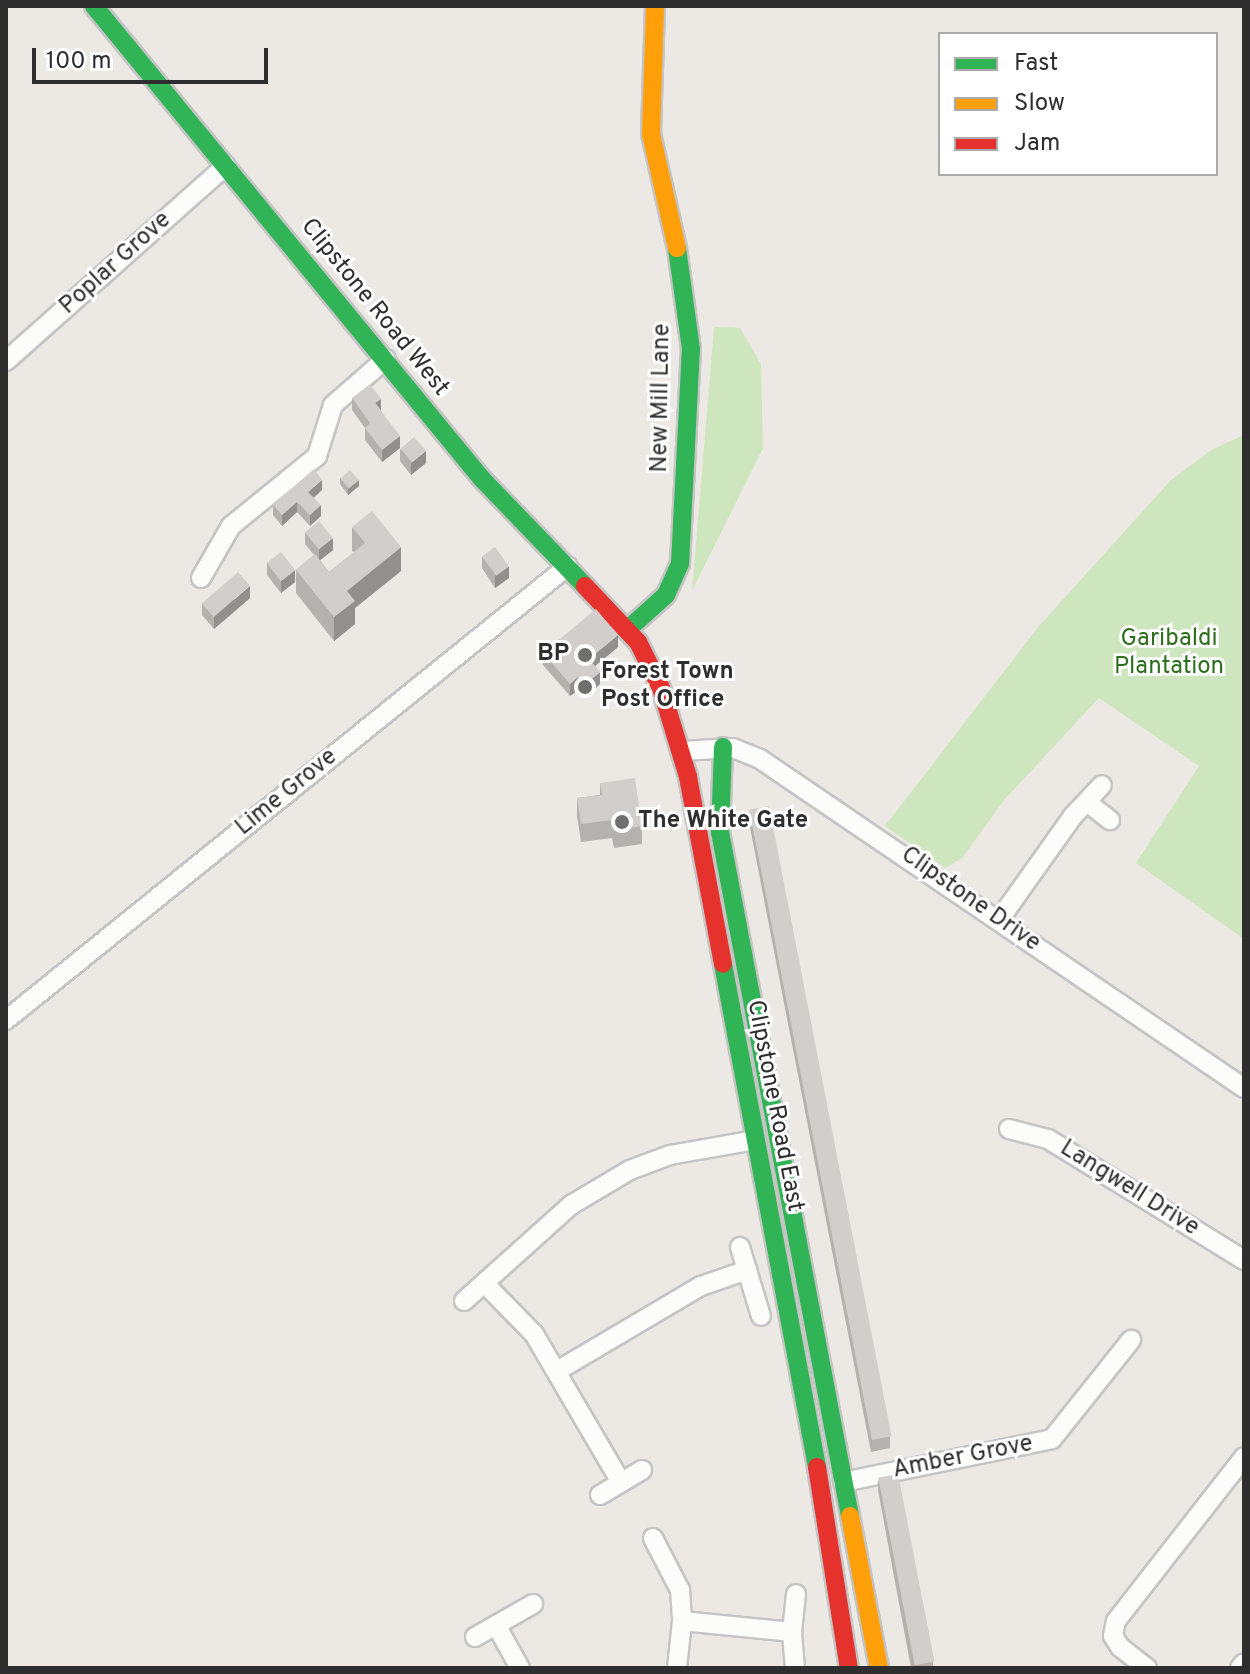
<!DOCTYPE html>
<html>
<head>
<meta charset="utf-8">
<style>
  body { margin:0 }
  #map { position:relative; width:1250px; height:1674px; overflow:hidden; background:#ece8e4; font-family:Overpass,sans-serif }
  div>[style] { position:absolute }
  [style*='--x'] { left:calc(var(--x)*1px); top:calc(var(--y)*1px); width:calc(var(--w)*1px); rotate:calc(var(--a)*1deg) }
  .green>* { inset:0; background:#cee6be }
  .roads { filter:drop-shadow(2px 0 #c5c4c5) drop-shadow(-2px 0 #c5c4c5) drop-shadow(0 2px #c5c4c5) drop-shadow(0 -2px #c5c4c5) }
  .street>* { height:18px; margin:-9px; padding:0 9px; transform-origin:9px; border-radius:9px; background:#fcfcfb }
  .fast>* { height:18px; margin:-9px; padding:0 9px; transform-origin:9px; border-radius:9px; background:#30b455 }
  .slow>* { height:18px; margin:-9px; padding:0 9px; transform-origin:9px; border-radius:9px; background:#ff9f0a }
  .jam>* { height:18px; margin:-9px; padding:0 9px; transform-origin:9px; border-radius:9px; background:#e5322d }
  .wall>* { inset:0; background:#b4b1af }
  .shaded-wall>* { inset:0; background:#92908e }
  .building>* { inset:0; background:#d1cecb; transform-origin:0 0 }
  .dots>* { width:22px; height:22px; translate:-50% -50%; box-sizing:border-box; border:4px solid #fff; border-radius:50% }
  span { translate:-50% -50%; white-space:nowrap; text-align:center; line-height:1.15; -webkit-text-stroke:6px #fff; paint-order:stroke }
  .street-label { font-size:24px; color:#2e2e2e }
  .park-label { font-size:24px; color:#2c6e1b }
  .poi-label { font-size:24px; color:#2e2e2e; font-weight:700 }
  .right { translate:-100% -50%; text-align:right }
  .left { translate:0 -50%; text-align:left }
  .frame { position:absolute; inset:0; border:8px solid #2e2e2e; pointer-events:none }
  .legend { position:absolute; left:938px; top:32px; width:280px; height:144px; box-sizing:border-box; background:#fff; border:2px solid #ababab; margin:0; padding:10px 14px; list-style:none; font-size:24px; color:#2e2e2e }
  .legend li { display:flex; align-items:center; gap:16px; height:40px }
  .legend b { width:40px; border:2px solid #ababab }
  .scale { position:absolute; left:32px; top:48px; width:236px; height:36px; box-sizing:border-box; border:4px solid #2e2e2e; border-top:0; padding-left:10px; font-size:24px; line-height:28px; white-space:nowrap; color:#2e2e2e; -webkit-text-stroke:6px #fff; paint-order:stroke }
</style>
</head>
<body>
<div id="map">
  <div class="green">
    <i style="clip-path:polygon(714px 327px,740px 328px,761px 364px,763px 448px,692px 591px)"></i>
    <i style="clip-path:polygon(1244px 435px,1244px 939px,1136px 863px,1199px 766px,1099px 698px,1005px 799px,962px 858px,945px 868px,885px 826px,1039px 626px,1171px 480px,1213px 449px)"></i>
  </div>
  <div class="roads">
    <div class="street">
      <i style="--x:6;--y:361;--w:294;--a:-41.6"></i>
      <i style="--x:201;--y:578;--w:60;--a:-60"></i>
      <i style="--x:231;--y:526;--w:111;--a:-39.1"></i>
      <i style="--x:317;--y:456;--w:53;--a:-72.6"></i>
      <i style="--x:333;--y:405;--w:70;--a:-41"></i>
      <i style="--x:682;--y:751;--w:51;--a:-3.4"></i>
      <i style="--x:733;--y:748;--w:29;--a:22"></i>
      <i style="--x:760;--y:759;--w:585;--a:34.21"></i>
      <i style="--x:1088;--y:803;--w:28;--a:38"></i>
      <i style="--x:999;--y:920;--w:128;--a:-54.6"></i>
      <i style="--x:1073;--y:816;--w:42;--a:-46.9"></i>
      <i style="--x:6;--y:1020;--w:722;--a:-38.93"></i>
      <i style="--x:1009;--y:1129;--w:40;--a:14.4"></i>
      <i style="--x:1048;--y:1139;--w:230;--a:31.7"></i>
      <i style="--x:740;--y:1247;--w:72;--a:73.1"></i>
      <i style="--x:485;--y:1284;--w:70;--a:45.6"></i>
      <i style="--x:534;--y:1334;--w:172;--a:59.6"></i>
      <i style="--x:464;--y:1301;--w:144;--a:-41.9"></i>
      <i style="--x:571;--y:1205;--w:69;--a:-30.7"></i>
      <i style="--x:630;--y:1170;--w:43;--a:-20.6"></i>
      <i style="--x:670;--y:1155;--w:86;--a:-10"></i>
      <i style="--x:557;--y:1371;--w:167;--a:-30.6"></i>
      <i style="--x:701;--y:1286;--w:49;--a:-19.2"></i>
      <i style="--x:843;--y:1482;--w:213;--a:-11.6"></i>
      <i style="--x:1052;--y:1439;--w:127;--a:-51.4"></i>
      <i style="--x:600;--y:1495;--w:49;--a:-30.8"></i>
      <i style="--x:653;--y:1538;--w:59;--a:62.6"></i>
      <i style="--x:680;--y:1590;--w:31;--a:86"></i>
      <i style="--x:496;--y:1625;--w:49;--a:60.8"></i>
      <i style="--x:475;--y:1637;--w:67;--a:-29.6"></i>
      <i style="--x:677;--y:1668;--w:47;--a:-83.9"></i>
      <i style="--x:682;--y:1621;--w:111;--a:5.7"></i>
      <i style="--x:795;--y:1668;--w:36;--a:-95"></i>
      <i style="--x:792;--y:1632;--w:38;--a:-84"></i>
      <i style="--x:1147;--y:1668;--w:34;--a:-142"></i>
      <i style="--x:1120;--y:1647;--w:13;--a:-122"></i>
      <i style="--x:1113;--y:1636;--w:15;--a:-79"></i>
      <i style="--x:1116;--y:1621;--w:208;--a:-52"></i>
      <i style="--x:1240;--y:1668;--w:6;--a:-51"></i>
    </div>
    <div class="fast">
      <i style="--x:94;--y:6;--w:612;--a:50.64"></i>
      <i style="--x:482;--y:479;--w:149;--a:46.1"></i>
      <i style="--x:627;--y:630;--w:52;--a:-41.9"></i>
      <i style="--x:666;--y:595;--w:34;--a:-66"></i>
      <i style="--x:680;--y:564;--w:215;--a:-87.1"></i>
      <i style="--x:691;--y:349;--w:102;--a:-97.9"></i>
      <i style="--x:723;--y:747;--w:85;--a:92"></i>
      <i style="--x:720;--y:832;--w:696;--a:79.24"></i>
      <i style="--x:723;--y:964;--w:512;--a:79.41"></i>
    </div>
    <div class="slow">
      <i style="--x:655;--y:6;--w:128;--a:91.8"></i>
      <i style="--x:651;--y:134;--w:117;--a:77.2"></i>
      <i style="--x:850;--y:1516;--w:155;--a:79.2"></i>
    </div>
    <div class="jam">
      <i style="--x:585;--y:586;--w:77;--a:46.6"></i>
      <i style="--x:638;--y:642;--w:51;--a:63.4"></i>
      <i style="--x:661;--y:688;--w:93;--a:73.1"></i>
      <i style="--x:688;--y:777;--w:190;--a:79.4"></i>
      <i style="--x:817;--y:1467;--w:204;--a:81"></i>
    </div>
  </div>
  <div class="wall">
    <i style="clip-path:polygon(352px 398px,381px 411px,400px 448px,382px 462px,365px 440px,365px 428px,352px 410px)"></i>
    <i style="clip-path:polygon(400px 449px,426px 463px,411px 475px,400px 461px)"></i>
    <i style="clip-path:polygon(340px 478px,359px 486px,348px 495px,340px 484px)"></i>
    <i style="clip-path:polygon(322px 490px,314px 498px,321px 516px,310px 526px,297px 512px,282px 526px,273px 515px,273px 505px)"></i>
    <i style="clip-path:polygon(352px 527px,401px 571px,355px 608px,355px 624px,334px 641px,296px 593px,296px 570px,314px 555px,305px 544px,305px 532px,333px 550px,320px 560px,329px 572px,354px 552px,352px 551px)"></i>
    <i style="clip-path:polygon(482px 556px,509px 578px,495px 588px,482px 568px)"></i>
    <i style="clip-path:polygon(267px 563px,295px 582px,281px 593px,267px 575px)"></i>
    <i style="clip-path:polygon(250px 598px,214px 629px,202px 615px,202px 603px)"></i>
    <i style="clip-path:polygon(618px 647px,595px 666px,600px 684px,585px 698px,578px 690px,570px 696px,543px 665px,543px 653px)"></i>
    <i style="clip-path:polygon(600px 783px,642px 826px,642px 844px,614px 848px,612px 838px,581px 842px,577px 816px,577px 798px,600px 795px)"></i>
    <i style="clip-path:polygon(749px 810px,890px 1436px,890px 1448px,871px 1452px,749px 822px)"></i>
    <i style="clip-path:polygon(878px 1478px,933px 1662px,933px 1668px,911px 1668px,878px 1490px)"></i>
  </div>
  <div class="shaded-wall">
    <i style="clip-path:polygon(381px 399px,381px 411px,375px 403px)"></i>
    <i style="clip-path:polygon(400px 436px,400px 448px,382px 462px,382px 450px)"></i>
    <i style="clip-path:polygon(426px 451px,426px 463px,411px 475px,411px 463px)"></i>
    <i style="clip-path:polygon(322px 480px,322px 490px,308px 502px,308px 492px)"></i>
    <i style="clip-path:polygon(359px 480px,359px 486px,348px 495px,348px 489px)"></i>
    <i style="clip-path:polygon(297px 502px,297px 512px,282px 526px,282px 515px)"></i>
    <i style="clip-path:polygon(321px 505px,321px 516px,310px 526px,310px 515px)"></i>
    <i style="clip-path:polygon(333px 538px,333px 550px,319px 561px,319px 549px)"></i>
    <i style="clip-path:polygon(401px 547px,401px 571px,355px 608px,355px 624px,334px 641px,334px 617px,347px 591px)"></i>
    <i style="clip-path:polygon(509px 566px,509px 578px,495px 588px,495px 576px)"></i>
    <i style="clip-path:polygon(295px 570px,295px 582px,281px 593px,281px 581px)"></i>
    <i style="clip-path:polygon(250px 586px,250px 598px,214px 629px,214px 617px)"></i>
    <i style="clip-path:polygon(618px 635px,618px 647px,589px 671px,589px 659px)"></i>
    <i style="clip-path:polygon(600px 672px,600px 684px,585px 698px,585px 685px)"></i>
    <i style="clip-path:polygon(578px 677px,578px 690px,570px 696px,570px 684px)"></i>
  </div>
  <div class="building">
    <i style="clip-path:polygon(370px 384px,381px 399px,375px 403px,400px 436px,382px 450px,365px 428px,370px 423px,352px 398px)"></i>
    <i style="left:414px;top:437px;width:18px;height:18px;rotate:49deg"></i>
    <i style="clip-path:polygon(314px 469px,322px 480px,308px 492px,321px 505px,310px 515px,297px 502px,282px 515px,273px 505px)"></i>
    <i style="left:350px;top:470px;width:13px;height:13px;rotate:48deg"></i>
    <i style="clip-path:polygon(372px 511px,401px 547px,347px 591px,355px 601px,334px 617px,296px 570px,315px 554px,329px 572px,365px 543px,352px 527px)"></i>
    <i style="left:319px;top:521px;width:22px;height:18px;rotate:51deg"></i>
    <i style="left:495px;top:547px;width:24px;height:16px;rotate:54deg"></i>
    <i style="left:281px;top:552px;width:23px;height:18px;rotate:52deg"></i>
    <i style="left:238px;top:572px;width:18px;height:48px;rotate:49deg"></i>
    <i style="clip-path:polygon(596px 609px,618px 635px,589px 659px,600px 672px,585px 685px,578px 677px,570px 684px,543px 653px)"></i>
    <i style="clip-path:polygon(635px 778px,642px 826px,614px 830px,612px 820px,581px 824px,577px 798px,602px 795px,600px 783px)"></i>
    <i style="left:769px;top:806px;width:642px;height:20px;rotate:79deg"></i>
    <i style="left:898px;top:1474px;width:191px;height:20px;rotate:79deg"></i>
  </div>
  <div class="dots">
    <i style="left:585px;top:655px;background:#706f6e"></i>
    <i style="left:585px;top:687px;background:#706f6e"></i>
    <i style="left:622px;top:822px;background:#706f6e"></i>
  </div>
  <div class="street-label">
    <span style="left:116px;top:264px;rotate:-42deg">Poplar Grove</span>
    <span style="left:374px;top:308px;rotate:51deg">Clipstone Road West</span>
    <span style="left:662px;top:398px;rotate:-89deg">New Mill Lane</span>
    <span style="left:287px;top:793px;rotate:-39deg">Lime Grove</span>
    <span style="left:970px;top:900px;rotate:35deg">Clipstone Drive</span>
    <span style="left:774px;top:1106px;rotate:79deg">Clipstone Road East</span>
    <span style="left:1129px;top:1189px;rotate:32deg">Langwell Drive</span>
    <span style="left:963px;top:1458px;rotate:-11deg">Amber Grove</span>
  </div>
  <div class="park-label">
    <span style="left:1169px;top:654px">Garibaldi<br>Plantation</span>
  </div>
  <div class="poi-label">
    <span class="right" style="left:569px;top:655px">BP</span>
    <span class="left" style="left:601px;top:687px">Forest Town<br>Post Office</span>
    <span class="left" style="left:638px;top:822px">The White Gate</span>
  </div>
  <div class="frame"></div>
  <ul class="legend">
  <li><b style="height:10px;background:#30b455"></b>Fast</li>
  <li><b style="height:10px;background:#ff9f0a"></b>Slow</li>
  <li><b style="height:10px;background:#e5322d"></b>Jam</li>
  </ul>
  <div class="scale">100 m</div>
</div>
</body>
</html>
